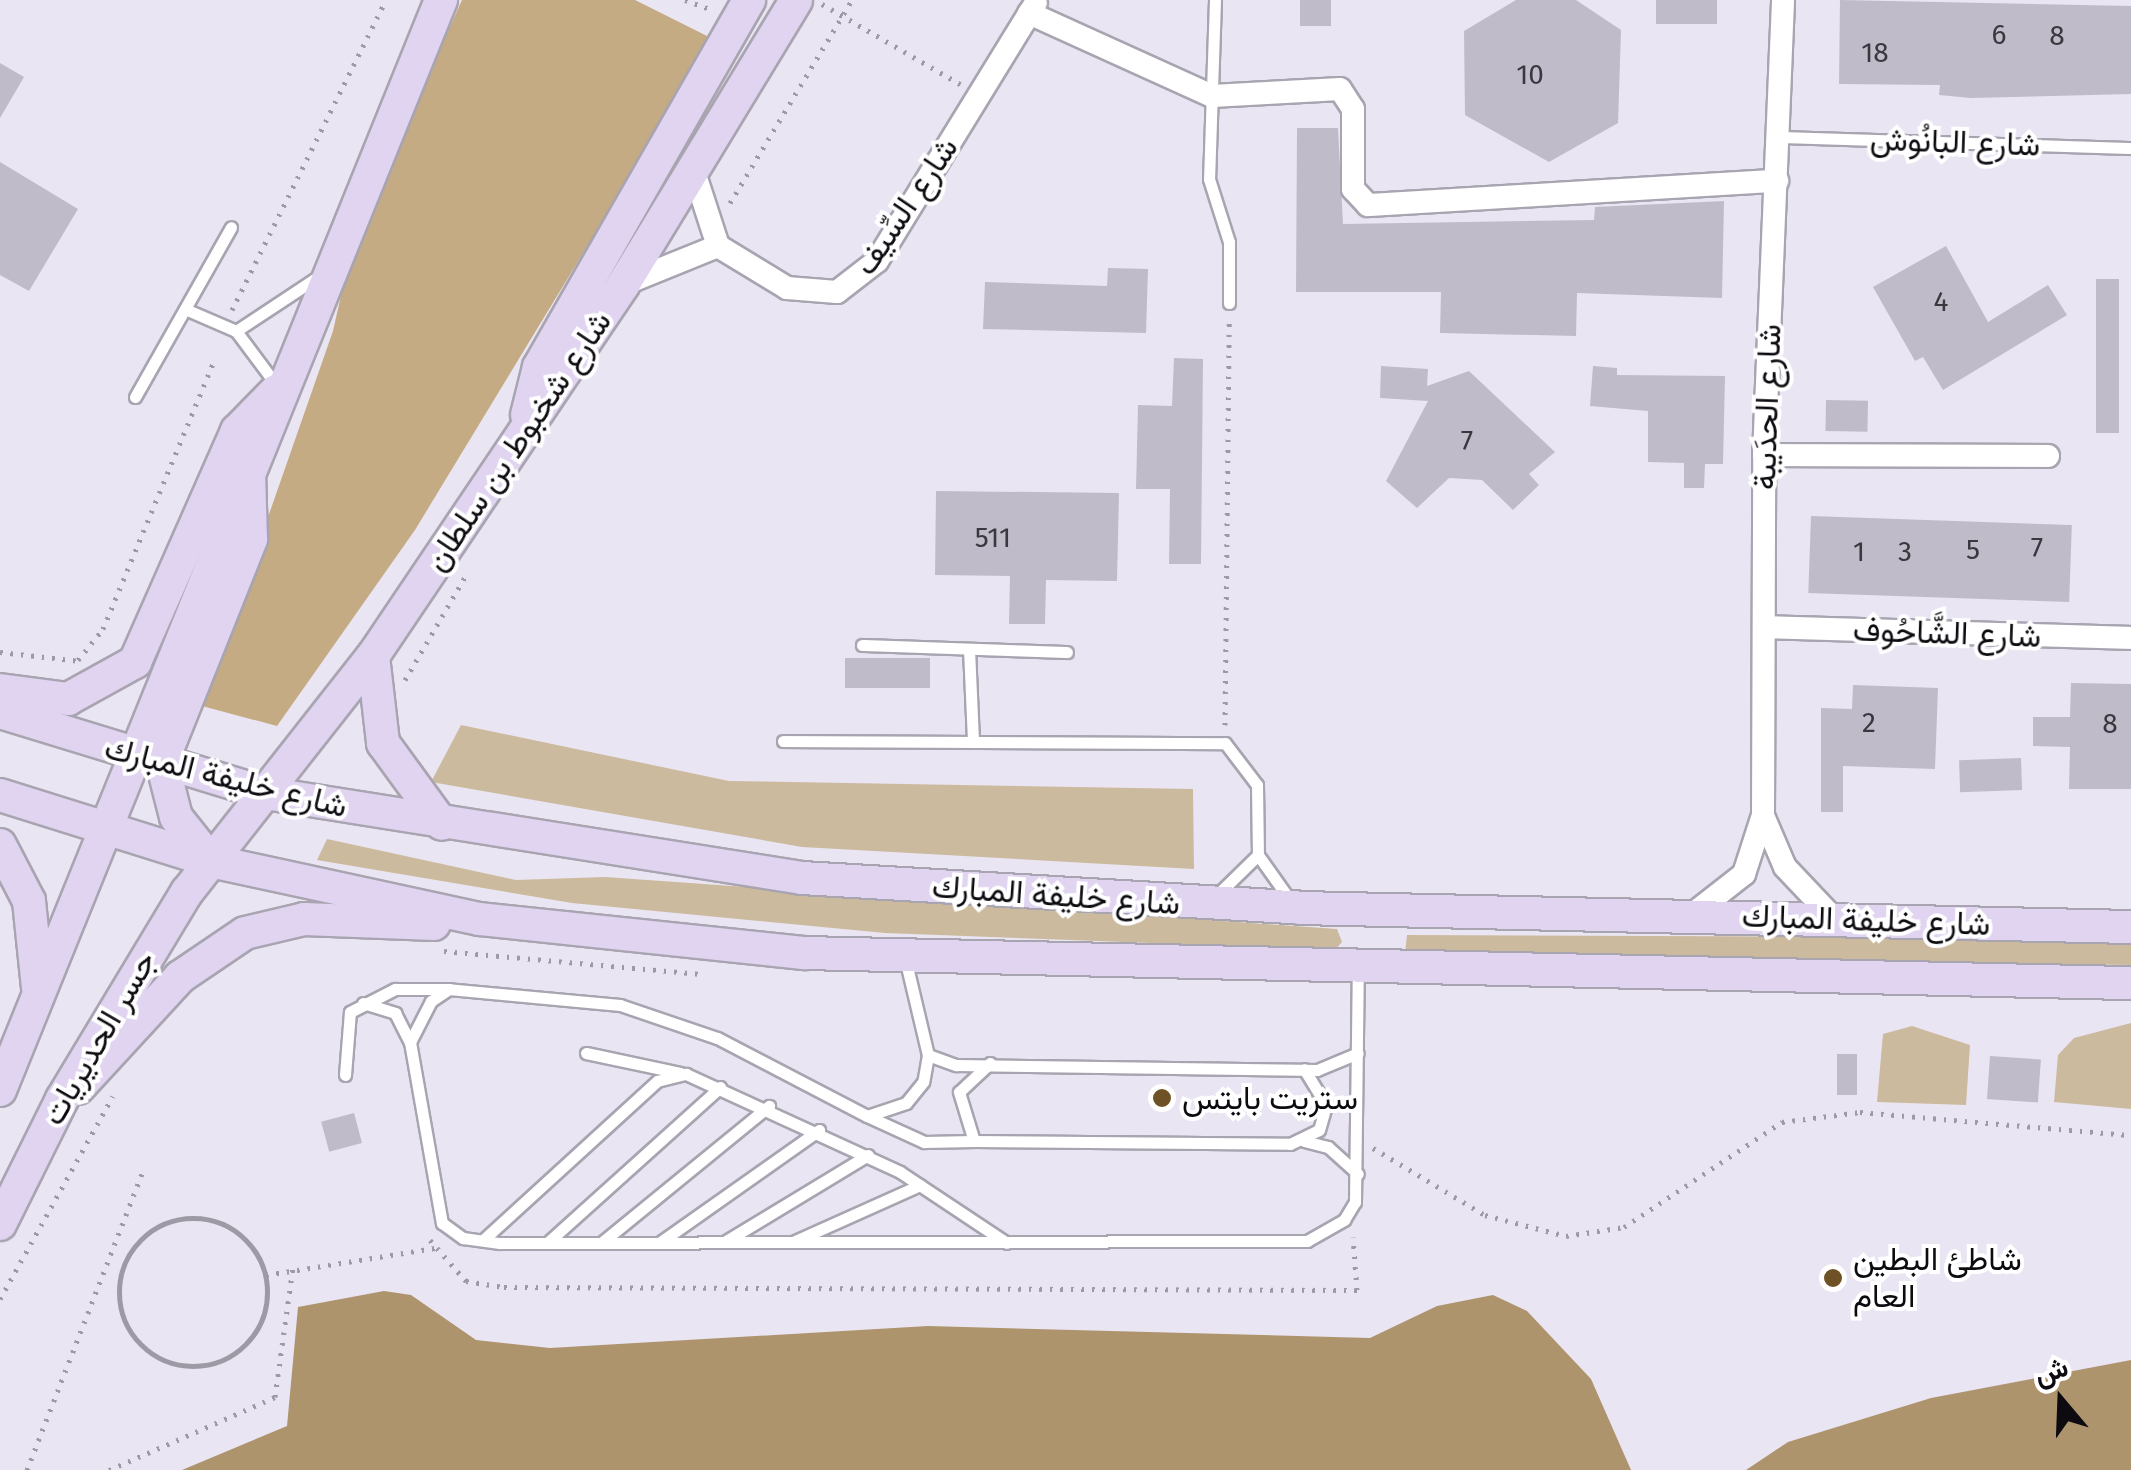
<!DOCTYPE html>
<html>
<head>
<meta charset="utf-8">
<style>
  body { margin:0 }
  #map { position:relative; width:2131px; height:1470px; overflow:hidden; background:#eae5f3; font-family:"Fira Sans",Vazirmatn,sans-serif }
  div>[style] { position:absolute }
  [style*='--x'] { left:calc(var(--x)*1px); top:calc(var(--y)*1px); width:calc(var(--w)*1px); rotate:calc(var(--a)*1deg) }
  .green>* { inset:0; background:#ccba9e }
  .forest>* { inset:0; background:#c5ab83 }
  .water>* { inset:0; background:#ae946d }
  .building>* { inset:0; background:#c0bbc9; transform-origin:0 0 }
  .path>* { height:5px; margin-top:-2.5px; transform-origin:0; background:repeating-linear-gradient(90deg,#9e9aa5 0 2.5px,transparent 0 10.5px) }
  .path>.ring { margin:-2.5px; padding:0; box-sizing:content-box; background:none; border:5px solid #9e9aa5; border-radius:50% }
  .roads { filter:drop-shadow(2px 0 #a8a4b0) drop-shadow(-2px 0 #a8a4b0) drop-shadow(0 2px #a8a4b0) drop-shadow(0 -2px #a8a4b0) }
  .lane>* { height:11px; margin:-5.5px; padding:0 5.5px; transform-origin:5.5px; border-radius:5.5px; background:#fff }
  .street>* { height:22px; margin:-11px; padding:0 11px; transform-origin:11px; border-radius:11px; background:#fff }
  .secondary>* { height:32px; margin:-16px; padding:0 16px; transform-origin:16px; border-radius:16px; background:#e0d4f1 }
  .dots>* { width:28px; height:28px; translate:-50% -50%; box-sizing:border-box; border:5px solid #fff; border-radius:50% }
  span { translate:-50% -50%; white-space:nowrap; text-align:center; line-height:1.15; -webkit-text-stroke:8px #fff; paint-order:stroke }
  .number-label { font-size:28px; color:#3a373e }
  .number-label span { -webkit-text-stroke-width:0 }
  .street-label { font-size:32px; color:#0d0b10 }
  .poi-label { font-size:32px; color:#0d0b10 }
  .left { translate:0 -50%; text-align:left }
  .north { position:absolute; left:2011px; top:1350px; width:100px; height:100px; -webkit-text-stroke:8px #fff; paint-order:stroke; rotate:341deg; font-size:28px; font-weight:700; line-height:40px; text-align:center; color:#0d0b10 }
  .north::after { content:''; display:block; margin:auto; width:35px; height:45px; background:#0d0b10; clip-path:polygon(50% 0,100% 100%,50% 72%,0 100%) }
</style>
</head>
<body>
<div id="map">
  <div class="green">
    <i style="clip-path:polygon(461px 725px,729px 781px,1193px 789px,1194px 869px,802px 847px,431px 782px)"></i>
    <i style="clip-path:polygon(327px 839px,516px 880px,605px 877px,1337px 929px,1342px 942px,1335px 950px,885px 933px,572px 903px,317px 860px)"></i>
    <i style="clip-path:polygon(1407px 935px,2131px 938px,2131px 965px,1405px 954px)"></i>
    <i style="clip-path:polygon(2131px 1023px,2131px 1109px,2054px 1102px,2058px 1055px,2074px 1038px)"></i>
    <i style="clip-path:polygon(1912px 1026px,1970px 1045px,1966px 1105px,1877px 1102px,1883px 1034px)"></i>
  </div>
  <div class="forest">
    <i style="clip-path:polygon(462px 0,635px 0,713px 39px,415px 530px,277px 726px,202px 706px,333px 331px,353px 242px)"></i>
  </div>
  <div class="water">
    <i style="clip-path:polygon(384px 1291px,411px 1295px,476px 1340px,550px 1348px,928px 1326px,1370px 1338px,1437px 1306px,1493px 1295px,1527px 1311px,1591px 1379px,1631px 1470px,182px 1470px,287px 1426px,298px 1307px)"></i>
    <i style="clip-path:polygon(2131px 1360px,2131px 1470px,1746px 1470px,1788px 1442px,1931px 1398px)"></i>
  </div>
  <div class="building">
    <i style="left:1300px;top:0;width:31px;height:26px"></i>
    <i style="clip-path:polygon(1516px 0,1576px 0,1621px 30px,1618px 123px,1549px 162px,1465px 115px,1464px 31px)"></i>
    <i style="left:1656px;top:0;width:61px;height:24px"></i>
    <i style="clip-path:polygon(1840px 0,2131px 6px,2131px 94px,1971px 98px,1939px 95px,1940px 85px,1839px 84px)"></i>
    <i style="clip-path:polygon(0 63px,24px 77px,0 118px)"></i>
    <i style="clip-path:polygon(1297px 128px,1338px 128px,1343px 224px,1594px 220px,1595px 207px,1724px 201px,1722px 298px,1577px 293px,1576px 336px,1440px 333px,1441px 292px,1296px 292px)"></i>
    <i style="clip-path:polygon(0 162px,78px 209px,29px 291px,0 275px)"></i>
    <i style="clip-path:polygon(1946px 246px,1988px 322px,2048px 285px,2067px 315px,1943px 390px,1923px 357px,1915px 361px,1873px 287px)"></i>
    <i style="clip-path:polygon(1108px 268px,1148px 269px,1146px 333px,983px 329px,985px 282px,1107px 286px)"></i>
    <i style="left:2096px;top:279px;width:23px;height:154px"></i>
    <i style="clip-path:polygon(1174px 358px,1203px 359px,1201px 564px,1169px 564px,1170px 489px,1136px 489px,1138px 405px,1172px 406px)"></i>
    <i style="clip-path:polygon(1381px 366px,1428px 369px,1427px 386px,1469px 371px,1555px 452px,1529px 474px,1539px 485px,1513px 510px,1482px 480px,1449px 478px,1417px 508px,1386px 481px,1428px 401px,1380px 398px)"></i>
    <i style="clip-path:polygon(1593px 366px,1617px 368px,1617px 375px,1725px 376px,1723px 464px,1705px 464px,1704px 488px,1684px 488px,1684px 463px,1648px 462px,1648px 411px,1590px 406px)"></i>
    <i style="left:1826px;top:400px;width:42px;height:31px;rotate:1deg"></i>
    <i style="clip-path:polygon(936px 491px,1119px 493px,1117px 581px,1046px 580px,1045px 624px,1009px 624px,1010px 576px,935px 575px)"></i>
    <i style="left:1811px;top:516px;width:261px;height:77px;rotate:2deg"></i>
    <i style="left:845px;top:658px;width:85px;height:30px"></i>
    <i style="clip-path:polygon(2071px 683px,2131px 684px,2131px 789px,2069px 789px,2070px 747px,2033px 746px,2033px 717px,2070px 717px)"></i>
    <i style="clip-path:polygon(1853px 685px,1938px 688px,1935px 769px,1843px 766px,1843px 812px,1821px 812px,1821px 708px,1852px 709px)"></i>
    <i style="left:2021px;top:758px;width:32px;height:62px;rotate:88deg"></i>
    <i style="left:1837px;top:1054px;width:20px;height:41px"></i>
    <i style="left:1990px;top:1056px;width:51px;height:43px;rotate:4deg"></i>
    <i style="left:354px;top:1113px;width:31px;height:34px;rotate:75deg"></i>
  </div>
  <div class="path">
    <i style="--x:685;--y:0;--w:29;--a:20"></i>
    <i style="--x:822;--y:4;--w:160;--a:30.1"></i>
    <i style="--x:730;--y:203;--w:237;--a:-59"></i>
    <i style="--x:232;--y:310;--w:346;--a:-63.6"></i>
    <i style="--x:0;--y:652;--w:81;--a:6.4"></i>
    <i style="--x:78;--y:660;--w:40;--a:-51"></i>
    <i style="--x:103;--y:629;--w:292;--a:-67.5"></i>
    <i style="--x:405;--y:680;--w:119;--a:-59.8"></i>
    <i style="--x:1225;--y:725;--w:404;--a:-89.4"></i>
    <i style="--x:444;--y:951;--w:258;--a:5.1"></i>
    <i style="--x:1373;--y:1148;--w:131;--a:30.9"></i>
    <i style="--x:1485;--y:1215;--w:84;--a:14.5"></i>
    <i style="--x:1566;--y:1236;--w:59;--a:-8.8"></i>
    <i style="--x:1624;--y:1227;--w:190;--a:-33.6"></i>
    <i style="--x:1782;--y:1122;--w:79;--a:-7.3"></i>
    <i style="--x:1860;--y:1112;--w:272;--a:4.9"></i>
    <i class="ring" style="left:119px;top:1218px;width:143px;height:143px"></i>
    <i style="--x:430;--y:1240;--w:55;--a:48.7"></i>
    <i style="--x:466;--y:1281;--w:38;--a:9"></i>
    <i style="--x:504;--y:1287;--w:853;--a:0.2"></i>
    <i style="--x:1357;--y:1290;--w:53;--a:-94.3"></i>
    <i style="--x:266;--y:1275;--w:176;--a:-9.1"></i>
    <i style="--x:0;--y:1299;--w:232;--a:-60.9"></i>
    <i style="--x:27;--y:1470;--w:321;--a:-68.8"></i>
    <i style="--x:109;--y:1470;--w:181;--a:-23.7"></i>
    <i style="--x:275;--y:1397;--w:131;--a:-82.1"></i>
  </div>
  <div class="roads">
    <div class="lane">
      <i style="--x:1215;--y:0;--w:179;--a:91.9"></i>
      <i style="--x:1209;--y:179;--w:66;--a:72.4"></i>
      <i style="--x:1229;--y:242;--w:61;--a:90"></i>
      <i style="--x:1779;--y:137;--w:352;--a:1.8"></i>
      <i style="--x:185;--y:309;--w:56;--a:23.3"></i>
      <i style="--x:236;--y:331;--w:69;--a:53.3"></i>
      <i style="--x:236;--y:331;--w:100;--a:-33.5"></i>
      <i style="--x:135;--y:397;--w:195;--a:-60.5"></i>
      <i style="--x:862;--y:645;--w:205;--a:2"></i>
      <i style="--x:969;--y:649;--w:93;--a:87.5"></i>
      <i style="--x:783;--y:741;--w:442;--a:0.3"></i>
      <i style="--x:1225;--y:743;--w:53;--a:52.7"></i>
      <i style="--x:1257;--y:785;--w:70;--a:89.2"></i>
      <i style="--x:1258;--y:855;--w:55;--a:54.6"></i>
      <i style="--x:1219;--y:893;--w:54;--a:-44.3"></i>
      <i style="--x:905;--y:958;--w:100;--a:76.7"></i>
      <i style="--x:928;--y:1055;--w:27;--a:100"></i>
      <i style="--x:923;--y:1082;--w:27;--a:129"></i>
      <i style="--x:906;--y:1103;--w:41;--a:161.6"></i>
      <i style="--x:867;--y:1116;--w:169;--a:-152.5"></i>
      <i style="--x:717;--y:1038;--w:102;--a:-161.2"></i>
      <i style="--x:620;--y:1005;--w:172;--a:-174.7"></i>
      <i style="--x:449;--y:989;--w:22;--a:146"></i>
      <i style="--x:431;--y:1001;--w:46;--a:117.1"></i>
      <i style="--x:410;--y:1042;--w:184;--a:80"></i>
      <i style="--x:442;--y:1223;--w:26;--a:36"></i>
      <i style="--x:463;--y:1238;--w:37;--a:8"></i>
      <i style="--x:500;--y:1243;--w:807;--a:-0.14"></i>
      <i style="--x:1307;--y:1241;--w:43;--a:-29.6"></i>
      <i style="--x:1344;--y:1220;--w:21;--a:-59"></i>
      <i style="--x:1355;--y:1202;--w:235;--a:-89.3"></i>
      <i style="--x:363;--y:1003;--w:34;--a:17"></i>
      <i style="--x:395;--y:1013;--w:33;--a:63"></i>
      <i style="--x:586;--y:1053;--w:96;--a:12"></i>
      <i style="--x:928;--y:1055;--w:30;--a:20"></i>
      <i style="--x:956;--y:1065;--w:361;--a:0.8"></i>
      <i style="--x:1317;--y:1070;--w:44;--a:-22.5"></i>
      <i style="--x:990;--y:1063;--w:42;--a:136.9"></i>
      <i style="--x:959;--y:1092;--w:51;--a:73"></i>
      <i style="--x:974;--y:1141;--w:316;--a:0.5"></i>
      <i style="--x:1290;--y:1144;--w:32;--a:-26"></i>
      <i style="--x:1319;--y:1130;--w:26;--a:-74"></i>
      <i style="--x:1326;--y:1105;--w:42;--a:-121.4"></i>
      <i style="--x:345;--y:1075;--w:63;--a:-85.5"></i>
      <i style="--x:350;--y:1012;--w:51;--a:-27.1"></i>
      <i style="--x:395;--y:989;--w:54;--a:0"></i>
      <i style="--x:867;--y:1116;--w:63;--a:24.5"></i>
      <i style="--x:924;--y:1142;--w:50;--a:-1.1"></i>
      <i style="--x:1304;--y:1141;--w:25;--a:14"></i>
      <i style="--x:1328;--y:1147;--w:40;--a:42"></i>
      <i style="--x:483;--y:1240;--w:236;--a:-42.4"></i>
      <i style="--x:657;--y:1081;--w:30;--a:-14"></i>
      <i style="--x:686;--y:1074;--w:235;--a:24.6"></i>
      <i style="--x:900;--y:1172;--w:128;--a:33.6"></i>
      <i style="--x:726;--y:1241;--w:166;--a:-31.2"></i>
      <i style="--x:795;--y:1241;--w:137;--a:-24.1"></i>
      <i style="--x:547;--y:1243;--w:233;--a:-42"></i>
      <i style="--x:601;--y:1243;--w:217;--a:-39.2"></i>
      <i style="--x:659;--y:1243;--w:196;--a:-35.2"></i>
    </div>
    <div class="street">
      <i style="--x:1029;--y:13;--w:201;--a:24.4"></i>
      <i style="--x:1212;--y:96;--w:128;--a:-3.1"></i>
      <i style="--x:1340;--y:89;--w:24;--a:57"></i>
      <i style="--x:1353;--y:109;--w:80;--a:90"></i>
      <i style="--x:1353;--y:189;--w:22;--a:47"></i>
      <i style="--x:1368;--y:205;--w:410;--a:-3.4"></i>
      <i style="--x:694;--y:172;--w:78;--a:72"></i>
      <i style="--x:718;--y:246;--w:81;--a:31.3"></i>
      <i style="--x:787;--y:288;--w:50;--a:4.6"></i>
      <i style="--x:837;--y:292;--w:51;--a:-37.8"></i>
      <i style="--x:877;--y:261;--w:303;--a:-58.4"></i>
      <i style="--x:624;--y:284;--w:101;--a:-22"></i>
      <i style="--x:1764;--y:455;--w:284;--a:0.2"></i>
      <i style="--x:1764;--y:627;--w:367;--a:1.7"></i>
      <i style="--x:1764;--y:818;--w:53;--a:66.8"></i>
      <i style="--x:1785;--y:867;--w:74;--a:46.6"></i>
      <i style="--x:1693;--y:914;--w:65;--a:-38.1"></i>
      <i style="--x:1744;--y:874;--w:62;--a:-72.1"></i>
      <i style="--x:1763;--y:815;--w:360;--a:-89.8"></i>
      <i style="--x:1764;--y:455;--w:455;--a:-87.6"></i>
    </div>
    <div class="secondary">
      <i style="--x:527;--y:415;--w:49;--a:-76"></i>
      <i style="--x:539;--y:367;--w:423;--a:-60.2"></i>
      <i style="--x:373;--y:656;--w:88;--a:83.4"></i>
      <i style="--x:383;--y:743;--w:100;--a:53.9"></i>
      <i style="--x:0;--y:690;--w:69;--a:7.5"></i>
      <i style="--x:68;--y:699;--w:77;--a:-28.9"></i>
      <i style="--x:135;--y:662;--w:253;--a:-66.2"></i>
      <i style="--x:237;--y:431;--w:56;--a:-45.7"></i>
      <i style="--x:0;--y:712;--w:277;--a:17"></i>
      <i style="--x:265;--y:793;--w:544;--a:8.99"></i>
      <i style="--x:802;--y:878;--w:499;--a:3.4"></i>
      <i style="--x:1300;--y:908;--w:831;--a:1.31"></i>
      <i style="--x:0;--y:795;--w:221;--a:17.4"></i>
      <i style="--x:211;--y:861;--w:275;--a:12.2"></i>
      <i style="--x:480;--y:919;--w:326;--a:6"></i>
      <i style="--x:804;--y:953;--w:1327;--a:1.3"></i>
      <i style="--x:0;--y:845;--w:63;--a:62.6"></i>
      <i style="--x:29;--y:901;--w:87;--a:84.1"></i>
      <i style="--x:211;--y:861;--w:56;--a:-128.5"></i>
      <i style="--x:176;--y:817;--w:57;--a:-104.3"></i>
      <i style="--x:162;--y:762;--w:240;--a:-68.2"></i>
      <i style="--x:251;--y:539;--w:66;--a:-91.7"></i>
      <i style="--x:78;--y:1088;--w:151;--a:-47.4"></i>
      <i style="--x:180;--y:977;--w:78;--a:-34.1"></i>
      <i style="--x:245;--y:933;--w:61;--a:-13.3"></i>
      <i style="--x:304;--y:919;--w:130;--a:2.2"></i>
      <i style="--x:0;--y:1090;--w:1176;--a:-67.97"></i>
      <i style="--x:0;--y:1224;--w:140;--a:-63.6"></i>
      <i style="--x:62;--y:1099;--w:242;--a:-58.9"></i>
      <i style="--x:187;--y:892;--w:300;--a:-51.8"></i>
      <i style="--x:373;--y:656;--w:447;--a:-56"></i>
      <i style="--x:623;--y:285;--w:333;--a:-58.7"></i>
    </div>
  </div>
  <div class="dots">
    <i style="left:1162px;top:1098px;background:#6e5225"></i>
    <i style="left:1833px;top:1278px;background:#6e5225"></i>
  </div>
  <div class="number-label">
    <span style="left:1999px;top:35px">6</span>
    <span style="left:2057px;top:36px">8</span>
    <span style="left:1875px;top:53px">18</span>
    <span style="left:1530px;top:75px">10</span>
    <span style="left:1941px;top:302px">4</span>
    <span style="left:1467px;top:441px">7</span>
    <span style="left:993px;top:538px">511</span>
    <span style="left:2037px;top:548px">7</span>
    <span style="left:1973px;top:550px">5</span>
    <span style="left:1859px;top:552px">1</span>
    <span style="left:1905px;top:552px">3</span>
    <span style="left:1869px;top:723px">2</span>
    <span style="left:2110px;top:724px">8</span>
  </div>
  <div class="street-label">
    <span style="left:1955px;top:142px;rotate:2deg">شارع البانُوش</span>
    <span style="left:906px;top:206px;rotate:-56deg">شارع السِّيف</span>
    <span style="left:1767px;top:407px;rotate:-88deg">شارع الحدَيبة</span>
    <span style="left:518px;top:441px;rotate:-56deg">شارع شخبوط بن سلطان</span>
    <span style="left:1947px;top:633px;rotate:2deg">شارع الشَّاحُوف</span>
    <span style="left:226px;top:777px;rotate:14deg">شارع خليفة المبارك</span>
    <span style="left:1056px;top:895px;rotate:4deg">شارع خليفة المبارك</span>
    <span style="left:1866px;top:920px;rotate:2deg">شارع خليفة المبارك</span>
    <span style="left:99px;top:1038px;rotate:-60deg">جسر الحديريات</span>
  </div>
  <div class="poi-label">
    <span class="left" style="left:1182px;top:1098px">ستريت بايتس</span>
    <span class="left" style="left:1853px;top:1278px">شاطئ البطين<br>العام</span>
  </div>
  <div class="north">ش</div>
</div>
</body>
</html>
